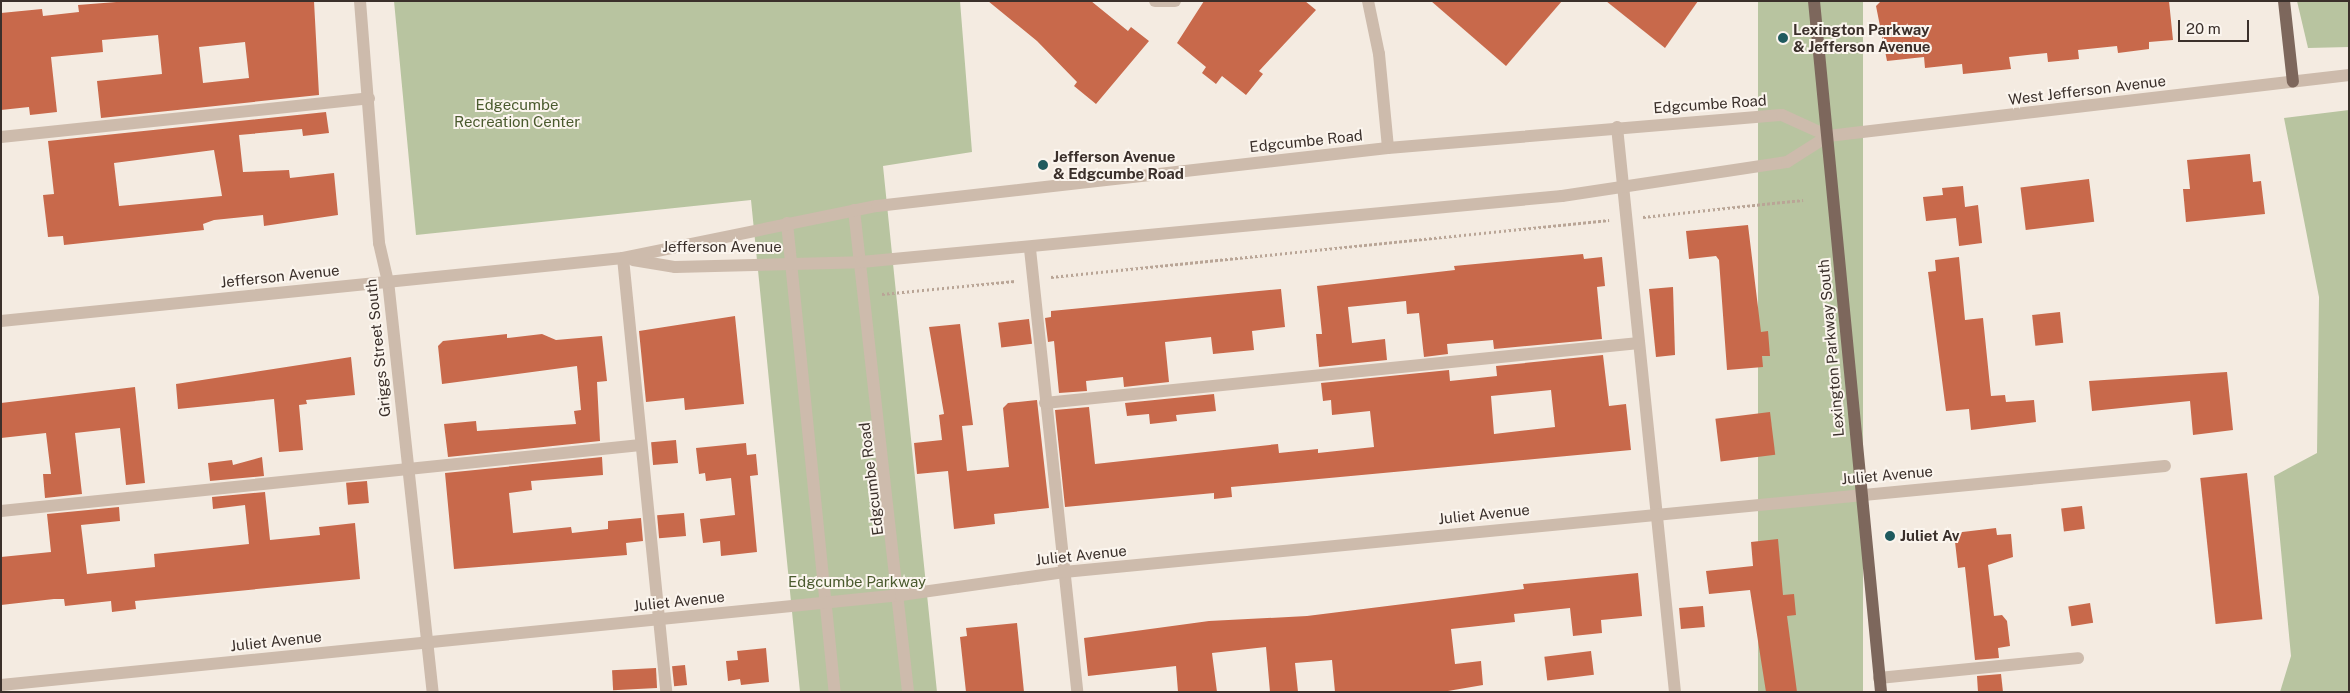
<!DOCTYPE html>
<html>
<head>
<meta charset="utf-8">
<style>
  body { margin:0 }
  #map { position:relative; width:2350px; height:693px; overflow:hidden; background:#f4ebe1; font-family:"Public Sans",sans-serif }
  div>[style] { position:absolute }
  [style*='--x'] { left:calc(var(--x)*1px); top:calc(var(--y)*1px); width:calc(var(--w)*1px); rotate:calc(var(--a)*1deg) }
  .green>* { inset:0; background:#b8c4a0; transform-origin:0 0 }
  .building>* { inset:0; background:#c8694b; transform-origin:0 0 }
  .path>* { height:3px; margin-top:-1.5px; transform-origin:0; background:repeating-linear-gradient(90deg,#b9a596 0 2.5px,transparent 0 5px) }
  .minor>* { height:12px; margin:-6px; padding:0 6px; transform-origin:6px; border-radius:6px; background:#cdbbac }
  .major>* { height:12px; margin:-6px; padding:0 6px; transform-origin:6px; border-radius:6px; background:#7d675c }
  .dots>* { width:14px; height:14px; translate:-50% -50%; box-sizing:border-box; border:2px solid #fbf5ee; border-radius:50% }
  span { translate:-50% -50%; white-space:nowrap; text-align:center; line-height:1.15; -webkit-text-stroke:4px #fbf5ee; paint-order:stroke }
  .poi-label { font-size:15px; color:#3b302b; font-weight:700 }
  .left { translate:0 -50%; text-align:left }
  .street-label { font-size:15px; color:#3b302b }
  .park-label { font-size:15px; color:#4a5a2e }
  .frame { position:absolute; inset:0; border:2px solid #3b302b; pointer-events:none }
  .scale { position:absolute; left:2178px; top:20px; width:71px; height:22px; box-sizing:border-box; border:2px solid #3b302b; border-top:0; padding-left:6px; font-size:15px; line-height:18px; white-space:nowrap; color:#3b302b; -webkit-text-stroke:4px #fbf5ee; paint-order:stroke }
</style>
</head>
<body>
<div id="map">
  <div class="green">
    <i style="clip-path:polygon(394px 1px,960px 1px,972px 152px,883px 166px,937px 692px,800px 692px,751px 200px,416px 235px)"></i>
    <i style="left:1758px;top:1px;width:105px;height:695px"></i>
    <i style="clip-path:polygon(2297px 1px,2349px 1px,2349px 47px,2308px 48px)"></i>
    <i style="clip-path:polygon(2349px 110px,2349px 692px,2280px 692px,2291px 656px,2274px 476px,2317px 453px,2319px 297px,2284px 118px)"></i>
  </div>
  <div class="building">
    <i style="clip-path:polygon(evenodd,129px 1px,314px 1px,319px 95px,101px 118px,97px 81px,162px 74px,158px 35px,102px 40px,103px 52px,51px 57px,57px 112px,30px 115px,29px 107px,1px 110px,1px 13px,42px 9px,43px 16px,79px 12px,78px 5px,129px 1px,245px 42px,249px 78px,203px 83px,199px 47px,245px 42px)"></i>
    <i style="clip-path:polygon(988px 1px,1091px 1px,1128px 31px,1131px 27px,1149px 41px,1096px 104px,1074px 86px,1077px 82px,1037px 41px)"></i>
    <i style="clip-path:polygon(1204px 1px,1305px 1px,1316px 10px,1259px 71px,1263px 74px,1246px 95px,1222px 76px,1216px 84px,1202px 73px,1206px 67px,1177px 43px)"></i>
    <i style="clip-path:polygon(1431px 1px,1562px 1px,1506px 66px)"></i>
    <i style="clip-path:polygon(1606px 1px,1698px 1px,1665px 48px)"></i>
    <i style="clip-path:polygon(1881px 1px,2169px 1px,2173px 40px,2149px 42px,2149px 49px,2118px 53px,2117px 46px,2078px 50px,2079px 59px,2048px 62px,2047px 53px,2009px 57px,2011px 69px,1963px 74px,1962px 64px,1925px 68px,1924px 57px,1887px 61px,1876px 6px)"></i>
    <i style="clip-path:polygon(evenodd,326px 112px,329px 133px,303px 136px,302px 129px,239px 135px,243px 172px,289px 170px,290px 178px,334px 173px,338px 215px,264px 226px,263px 215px,214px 220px,203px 224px,204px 230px,64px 245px,63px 236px,48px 237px,43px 195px,54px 194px,48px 141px,326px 112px,214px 150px,222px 196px,119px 206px,114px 163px,214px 150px)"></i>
    <i style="clip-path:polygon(2250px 154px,2253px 182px,2261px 181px,2265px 214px,2186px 222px,2183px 189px,2190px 189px,2187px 160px)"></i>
    <i style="left:2089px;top:179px;width:43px;height:69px;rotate:83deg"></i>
    <i style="clip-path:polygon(1963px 186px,1965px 207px,1978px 205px,1982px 243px,1959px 246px,1956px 218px,1926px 221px,1923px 197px,1943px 195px,1942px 188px)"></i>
    <i style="clip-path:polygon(1748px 225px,1761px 332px,1768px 331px,1770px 356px,1762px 356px,1763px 367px,1727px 370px,1719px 260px,1716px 256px,1689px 259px,1686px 231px)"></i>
    <i style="clip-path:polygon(1583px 254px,1584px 259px,1602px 257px,1605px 286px,1597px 287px,1602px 339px,1494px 349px,1493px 340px,1447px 344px,1448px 354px,1424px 357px,1419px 313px,1407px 314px,1406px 301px,1348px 307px,1352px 343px,1385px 339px,1387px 360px,1319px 367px,1316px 334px,1322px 334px,1317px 286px,1455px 270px,1454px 266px)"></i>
    <i style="clip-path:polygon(1959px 257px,1965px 320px,1983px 318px,1991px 396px,2005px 395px,2006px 402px,2034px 400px,2036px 422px,1971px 430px,1969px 409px,1946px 411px,1928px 272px,1936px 271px,1935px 260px)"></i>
    <i style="clip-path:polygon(1673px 287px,1675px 355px,1656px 357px,1649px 289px)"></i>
    <i style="clip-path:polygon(1281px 289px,1285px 327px,1252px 331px,1254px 350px,1213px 354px,1211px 337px,1165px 342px,1169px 382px,1124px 387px,1123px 377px,1086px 381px,1087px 391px,1059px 393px,1054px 341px,1048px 342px,1045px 318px,1051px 317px,1051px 311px)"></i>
    <i style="left:2060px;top:312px;width:31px;height:28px;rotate:84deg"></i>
    <i style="clip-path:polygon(735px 316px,744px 404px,685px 410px,684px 398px,646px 402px,639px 331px)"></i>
    <i style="left:1029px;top:319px;width:25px;height:31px;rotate:83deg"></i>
    <i style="clip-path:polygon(960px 324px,973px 425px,962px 426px,967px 471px,1009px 467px,1003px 408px,1008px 403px,1037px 400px,1049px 508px,994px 514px,995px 524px,954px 529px,948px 471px,917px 474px,914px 443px,942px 440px,939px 415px,944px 414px,929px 327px)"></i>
    <i style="clip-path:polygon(507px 334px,507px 338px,542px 334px,556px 340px,602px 336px,607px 381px,597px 382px,600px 441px,448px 457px,444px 424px,476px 421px,477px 431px,576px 424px,574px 411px,581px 410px,577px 366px,442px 384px,438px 346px,443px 341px)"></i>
    <i style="clip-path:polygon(evenodd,1603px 355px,1609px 406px,1626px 404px,1631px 450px,1231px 487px,1232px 497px,1214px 499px,1214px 493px,1065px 507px,1055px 410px,1089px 407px,1095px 464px,1278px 444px,1279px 453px,1318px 449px,1318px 453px,1374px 447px,1370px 411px,1332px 415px,1331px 400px,1323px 401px,1321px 383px,1449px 370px,1450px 381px,1497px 376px,1496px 366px,1603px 355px,1551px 390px,1555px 427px,1494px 434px,1491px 396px,1551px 390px)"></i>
    <i style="clip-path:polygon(351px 357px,355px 395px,306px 400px,307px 404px,299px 405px,303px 450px,279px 452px,274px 399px,178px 409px,176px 384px)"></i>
    <i style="clip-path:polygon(2227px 372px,2233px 430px,2193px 435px,2190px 401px,2092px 411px,2089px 381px)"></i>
    <i style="clip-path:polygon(135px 387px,145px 483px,126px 485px,120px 428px,75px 433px,82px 494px,45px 498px,43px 474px,51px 474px,46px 433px,1px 438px,1px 403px)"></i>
    <i style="clip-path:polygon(1214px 394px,1216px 411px,1176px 415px,1177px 421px,1150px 424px,1149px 414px,1127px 416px,1125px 403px)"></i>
    <i style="left:1770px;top:412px;width:43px;height:55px;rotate:83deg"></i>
    <i style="left:676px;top:440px;width:23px;height:25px;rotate:85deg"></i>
    <i style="clip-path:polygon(746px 443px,747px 455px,756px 454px,758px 475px,750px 476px,757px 552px,721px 556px,720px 541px,703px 543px,700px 519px,735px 515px,731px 478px,706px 481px,705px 473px,699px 474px,696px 448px)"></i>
    <i style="clip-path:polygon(262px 457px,264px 476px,210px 481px,208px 463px,232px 460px,233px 465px)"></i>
    <i style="clip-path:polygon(602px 457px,603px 475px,531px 481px,532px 490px,509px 493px,513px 533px,571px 527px,572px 533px,608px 529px,608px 521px,641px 518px,643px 541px,626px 543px,627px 555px,454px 569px,445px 473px)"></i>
    <i style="left:2247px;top:473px;width:147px;height:47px;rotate:84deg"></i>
    <i style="left:367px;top:481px;width:22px;height:21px;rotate:85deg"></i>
    <i style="clip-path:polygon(265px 492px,270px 540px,320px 535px,319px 527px,355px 523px,360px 579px,135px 601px,136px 609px,112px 612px,111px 601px,65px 606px,64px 599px,54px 599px,1px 605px,1px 557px,51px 552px,47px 514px,119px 507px,120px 521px,81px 525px,87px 574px,155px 567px,154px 554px,249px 544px,245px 505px,213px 509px,212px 497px)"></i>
    <i style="left:2082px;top:506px;width:23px;height:21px;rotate:83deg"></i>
    <i style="left:684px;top:513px;width:23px;height:27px;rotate:85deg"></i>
    <i style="clip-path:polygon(1996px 528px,1997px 535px,2011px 534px,2013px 557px,1988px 565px,1994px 616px,2002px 615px,2007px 621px,2010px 646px,1998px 648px,1999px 658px,1975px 660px,1965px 567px,1958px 568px,1954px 533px)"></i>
    <i style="clip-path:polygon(1778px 539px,1783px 595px,1794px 594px,1796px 615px,1787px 616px,1797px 692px,1766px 692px,1750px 590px,1709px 594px,1706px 571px,1753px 566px,1751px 542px)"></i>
    <i style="clip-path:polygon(1638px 573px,1642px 616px,1601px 620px,1602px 633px,1573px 636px,1570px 608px,1514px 614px,1515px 622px,1451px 629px,1455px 664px,1481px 661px,1483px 685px,1442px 692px,1335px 692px,1332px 660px,1295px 663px,1298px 692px,1270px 692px,1266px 647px,1212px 653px,1217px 692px,1178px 692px,1176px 666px,1088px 676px,1084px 638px,1209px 621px,1307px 616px,1524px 589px,1523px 584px)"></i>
    <i style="left:2090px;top:603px;width:20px;height:22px;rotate:81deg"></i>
    <i style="left:1703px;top:606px;width:21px;height:24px;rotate:85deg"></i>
    <i style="clip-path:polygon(1017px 623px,1024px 692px,966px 692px,960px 637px,967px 636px,966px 628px)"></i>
    <i style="clip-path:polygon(766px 648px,769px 682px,741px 685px,740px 679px,728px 681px,726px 661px,738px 660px,737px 651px)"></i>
    <i style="left:1591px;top:651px;width:24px;height:47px;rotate:83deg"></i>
    <i style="left:685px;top:665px;width:20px;height:13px;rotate:84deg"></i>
    <i style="left:656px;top:668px;width:20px;height:44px;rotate:87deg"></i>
    <i style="clip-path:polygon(2001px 674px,2003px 692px,1978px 692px,1977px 676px)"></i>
  </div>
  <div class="path">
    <i style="--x:1643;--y:217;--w:161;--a:-6.1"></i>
    <i style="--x:1051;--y:277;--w:561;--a:-5.83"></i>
    <i style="--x:882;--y:294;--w:134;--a:-5.6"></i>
  </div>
  <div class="minor">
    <i style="--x:360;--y:1;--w:243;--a:85.5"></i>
    <i style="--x:379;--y:243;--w:39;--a:77"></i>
    <i style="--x:388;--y:281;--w:413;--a:83.8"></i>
    <i style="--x:1155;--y:1;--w:20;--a:0"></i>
    <i style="--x:1368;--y:1;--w:54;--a:78.3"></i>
    <i style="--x:1379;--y:54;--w:94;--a:84.5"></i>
    <i style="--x:1617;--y:127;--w:568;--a:84.14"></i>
    <i style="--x:1;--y:137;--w:370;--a:-6"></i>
    <i style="--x:854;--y:210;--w:485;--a:83.6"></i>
    <i style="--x:787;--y:223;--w:471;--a:84.2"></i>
    <i style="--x:1030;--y:249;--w:445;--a:83.9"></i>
    <i style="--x:623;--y:258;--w:436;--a:84.3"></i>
    <i style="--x:633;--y:260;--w:43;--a:9.5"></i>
    <i style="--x:675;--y:267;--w:186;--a:-1.5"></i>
    <i style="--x:861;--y:262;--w:704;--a:-5.38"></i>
    <i style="--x:1562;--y:196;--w:228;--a:-8.6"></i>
    <i style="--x:1787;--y:162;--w:49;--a:-32.4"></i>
    <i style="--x:1828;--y:136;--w:525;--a:-6.68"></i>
    <i style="--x:1;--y:321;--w:625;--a:-5.78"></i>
    <i style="--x:623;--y:258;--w:259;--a:-11.6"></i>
    <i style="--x:877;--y:206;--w:514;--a:-6.48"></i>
    <i style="--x:1388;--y:148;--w:395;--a:-4.8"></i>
    <i style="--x:1782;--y:115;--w:51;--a:24.5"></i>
    <i style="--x:1045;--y:403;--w:597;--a:-5.77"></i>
    <i style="--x:1;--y:511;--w:643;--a:-5.89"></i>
    <i style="--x:1879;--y:678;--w:200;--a:-5.7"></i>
    <i style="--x:1;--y:685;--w:904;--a:-5.71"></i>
    <i style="--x:901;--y:595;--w:165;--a:-8"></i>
    <i style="--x:1064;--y:572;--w:1106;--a:-5.5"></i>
  </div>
  <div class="major">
    <i style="--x:1814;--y:1;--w:694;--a:84.46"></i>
    <i style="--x:2284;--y:1;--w:81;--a:83.7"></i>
  </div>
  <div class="dots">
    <i style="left:1783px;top:38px;background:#1f5a5e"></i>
    <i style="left:1043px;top:165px;background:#1f5a5e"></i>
    <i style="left:1890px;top:536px;background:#1f5a5e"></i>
  </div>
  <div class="poi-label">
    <span class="left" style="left:1793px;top:38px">Lexington Parkway<br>&amp; Jefferson Avenue</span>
    <span class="left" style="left:1053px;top:165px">Jefferson Avenue<br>&amp; Edgcumbe Road</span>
    <span class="left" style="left:1900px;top:536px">Juliet Av</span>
  </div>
  <div class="street-label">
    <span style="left:2087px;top:90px;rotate:-7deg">West Jefferson Avenue</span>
    <span style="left:1710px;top:104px;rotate:-4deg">Edgcumbe Road</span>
    <span style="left:1306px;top:141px;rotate:-6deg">Edgcumbe Road</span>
    <span style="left:722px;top:247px">Jefferson Avenue</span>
    <span style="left:280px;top:276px;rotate:-6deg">Jefferson Avenue</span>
    <span style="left:378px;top:348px;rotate:-96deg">Griggs Street South</span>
    <span style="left:1831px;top:348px;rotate:-95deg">Lexington Parkway South</span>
    <span style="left:1887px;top:475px;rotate:-5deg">Juliet Avenue</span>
    <span style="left:871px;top:479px;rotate:-97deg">Edgcumbe Road</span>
    <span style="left:1484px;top:514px;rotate:-6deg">Juliet Avenue</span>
    <span style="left:1081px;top:555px;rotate:-6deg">Juliet Avenue</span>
    <span style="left:679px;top:601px;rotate:-6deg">Juliet Avenue</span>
    <span style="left:276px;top:641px;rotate:-6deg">Juliet Avenue</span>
  </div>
  <div class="park-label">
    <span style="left:517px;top:113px">Edgecumbe<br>Recreation Center</span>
    <span style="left:857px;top:582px">Edgcumbe Parkway</span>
  </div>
  <div class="frame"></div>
  <div class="scale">20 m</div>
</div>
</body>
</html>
